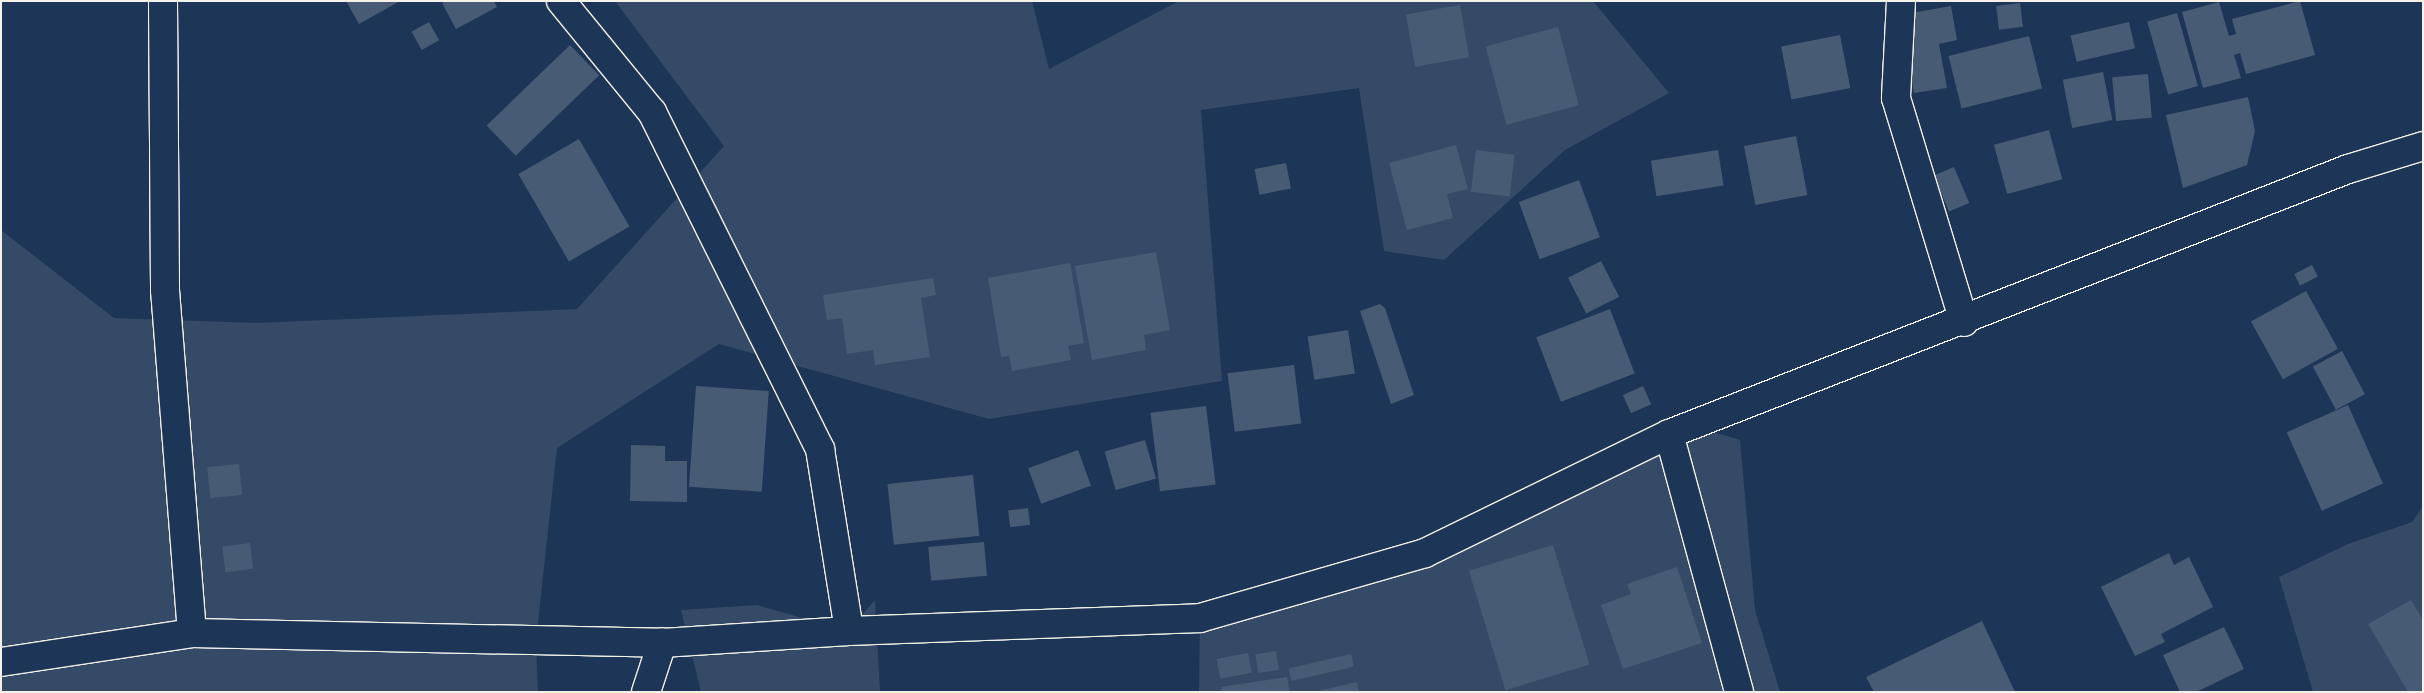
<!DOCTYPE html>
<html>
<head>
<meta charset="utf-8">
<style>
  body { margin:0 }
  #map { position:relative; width:2424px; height:693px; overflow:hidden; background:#1d3557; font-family:"Indie Flower",sans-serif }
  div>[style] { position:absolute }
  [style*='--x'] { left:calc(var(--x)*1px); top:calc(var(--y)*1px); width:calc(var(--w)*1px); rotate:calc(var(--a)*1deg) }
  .green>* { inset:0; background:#354a67 }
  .building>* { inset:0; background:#485b74; transform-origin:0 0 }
  .roads { filter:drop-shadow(1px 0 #f4f1e8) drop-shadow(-1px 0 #f4f1e8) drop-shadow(0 1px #f4f1e8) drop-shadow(0 -1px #f4f1e8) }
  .minor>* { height:28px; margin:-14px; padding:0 14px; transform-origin:14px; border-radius:14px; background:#1d3557 }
  .tertiary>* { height:28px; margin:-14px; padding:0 14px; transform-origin:14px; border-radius:14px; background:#1d3557 }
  span { translate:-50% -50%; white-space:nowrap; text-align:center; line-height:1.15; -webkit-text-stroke:4px #1d3557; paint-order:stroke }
  .frame { position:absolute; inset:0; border:2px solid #f4f1e8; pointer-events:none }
</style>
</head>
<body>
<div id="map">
  <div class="green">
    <i style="clip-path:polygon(615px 1px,1032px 1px,1049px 69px,1179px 1px,1593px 1px,1669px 93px,1565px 150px,1444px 260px,1384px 251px,1359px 88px,1201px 110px,1222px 381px,989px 419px,719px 344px,557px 448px,536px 641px,538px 692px,1px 692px,1px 230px,114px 318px,256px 323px,577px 309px,724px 146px)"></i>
    <i style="clip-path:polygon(1693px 426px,1740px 440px,1755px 610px,1780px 692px,1199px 692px,1200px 618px,1425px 553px)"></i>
    <i style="clip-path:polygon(2423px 506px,2423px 692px,2313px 692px,2279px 577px,2348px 544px,2412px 522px)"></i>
    <i style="clip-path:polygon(875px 600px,880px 692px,701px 692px,681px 610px,757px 605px,848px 631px)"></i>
  </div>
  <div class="building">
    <i style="clip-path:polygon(346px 1px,400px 1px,359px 24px)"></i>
    <i style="clip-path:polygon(446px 1px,494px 1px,497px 7px,456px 29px,442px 3px)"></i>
    <i style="clip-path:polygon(2300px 1px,2315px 55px,2246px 74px,2240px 53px,2234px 55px,2241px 78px,2203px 88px,2182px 12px,2219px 2px,2229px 36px,2236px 34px,2232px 19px)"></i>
    <i style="left:2020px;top:3px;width:24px;height:24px;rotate:83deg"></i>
    <i style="left:1460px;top:5px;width:53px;height:55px;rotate:80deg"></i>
    <i style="clip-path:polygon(1951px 6px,1957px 40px,1939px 44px,1947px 88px,1914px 93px,1900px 15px)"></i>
    <i style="left:2177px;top:13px;width:76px;height:31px;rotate:74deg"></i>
    <i style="left:429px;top:22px;width:21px;height:20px;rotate:61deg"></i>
    <i style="left:2129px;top:22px;width:27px;height:60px;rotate:77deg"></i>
    <i style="left:1558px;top:27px;width:81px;height:75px;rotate:75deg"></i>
    <i style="left:1840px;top:35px;width:54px;height:60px;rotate:79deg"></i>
    <i style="left:2029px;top:36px;width:54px;height:83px;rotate:76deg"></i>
    <i style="left:570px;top:45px;width:42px;height:116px;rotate:46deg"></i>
    <i style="left:2103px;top:72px;width:49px;height:41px;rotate:79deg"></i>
    <i style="left:2148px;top:74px;width:44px;height:36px;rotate:85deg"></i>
    <i style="clip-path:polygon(2248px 97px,2255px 131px,2247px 165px,2183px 188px,2166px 115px)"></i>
    <i style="left:2049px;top:130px;width:51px;height:57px;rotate:75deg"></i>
    <i style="left:1796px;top:136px;width:60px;height:53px;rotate:79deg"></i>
    <i style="left:579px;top:139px;width:101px;height:70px;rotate:60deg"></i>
    <i style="clip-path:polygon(1456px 145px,1468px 189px,1447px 194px,1453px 218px,1407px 230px,1389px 163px)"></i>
    <i style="left:1476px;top:150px;width:39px;height:42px;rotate:7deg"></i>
    <i style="left:1718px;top:150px;width:36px;height:68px;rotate:81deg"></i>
    <i style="left:1286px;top:163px;width:26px;height:32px;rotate:79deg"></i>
    <i style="left:1954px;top:167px;width:39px;height:22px;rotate:67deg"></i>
    <i style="left:1579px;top:180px;width:61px;height:64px;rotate:70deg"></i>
    <i style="clip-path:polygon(1156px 252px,1170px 330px,1144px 335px,1146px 350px,1092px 360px,1075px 266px)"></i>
    <i style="left:1601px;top:261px;width:40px;height:37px;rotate:63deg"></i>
    <i style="clip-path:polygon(1070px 263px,1084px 343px,1068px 346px,1071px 360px,1012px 371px,1009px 356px,1001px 357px,988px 278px)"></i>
    <i style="left:2312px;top:265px;width:13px;height:20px;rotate:63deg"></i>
    <i style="clip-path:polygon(933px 278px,936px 295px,921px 298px,930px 357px,875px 365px,873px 350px,847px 354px,842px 318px,827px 320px,823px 295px)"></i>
    <i style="left:2306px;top:291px;width:66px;height:63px;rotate:61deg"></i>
    <i style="clip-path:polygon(1380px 304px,1385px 308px,1414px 395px,1391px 404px,1360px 311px)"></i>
    <i style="left:1610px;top:309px;width:69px;height:79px;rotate:69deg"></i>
    <i style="left:1348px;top:330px;width:44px;height:41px;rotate:81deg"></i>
    <i style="left:2342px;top:351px;width:49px;height:33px;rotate:62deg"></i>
    <i style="left:1294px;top:365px;width:59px;height:67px;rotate:83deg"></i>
    <i style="left:696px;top:386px;width:73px;height:101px;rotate:4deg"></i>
    <i style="left:1643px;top:386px;width:20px;height:22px;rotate:66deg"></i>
    <i style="left:2348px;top:405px;width:86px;height:67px;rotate:66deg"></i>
    <i style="left:1206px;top:406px;width:79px;height:56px;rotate:83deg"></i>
    <i style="left:1145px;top:440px;width:40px;height:42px;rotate:74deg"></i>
    <i style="clip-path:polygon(631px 445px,665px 446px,665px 461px,687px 461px,687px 502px,630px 501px)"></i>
    <i style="left:1078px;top:450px;width:38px;height:53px;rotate:70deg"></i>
    <i style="left:239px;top:464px;width:31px;height:32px;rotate:84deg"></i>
    <i style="left:973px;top:475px;width:61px;height:86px;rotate:84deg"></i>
    <i style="left:1028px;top:508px;width:17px;height:20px;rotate:83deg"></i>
    <i style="left:984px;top:542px;width:34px;height:56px;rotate:85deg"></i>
    <i style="left:250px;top:543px;width:26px;height:28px;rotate:83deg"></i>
    <i style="left:1553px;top:545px;width:125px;height:88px;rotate:73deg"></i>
    <i style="clip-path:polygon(2169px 553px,2174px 565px,2189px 557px,2213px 607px,2161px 634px,2165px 642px,2135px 656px,2101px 587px)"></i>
    <i style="clip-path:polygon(1677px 567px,1702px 643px,1623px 669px,1601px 605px,1631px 594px,1627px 584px)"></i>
    <i style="clip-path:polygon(2411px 600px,2423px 620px,2423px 692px,2408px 692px,2368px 624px)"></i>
    <i style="clip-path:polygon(1982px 621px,2015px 692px,1874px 692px,1866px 677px)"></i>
    <i style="clip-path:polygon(2224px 627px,2244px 669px,2196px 692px,2180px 692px,2163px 655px)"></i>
    <i style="left:1276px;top:651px;width:19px;height:21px;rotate:81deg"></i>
    <i style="left:1248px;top:653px;width:20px;height:32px;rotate:79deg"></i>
    <i style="left:1351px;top:654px;width:13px;height:64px;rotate:77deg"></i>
    <i style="clip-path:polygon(1287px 677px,1290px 692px,1222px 692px,1221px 687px)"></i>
    <i style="clip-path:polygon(1357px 682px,1359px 692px,1318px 692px,1318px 691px)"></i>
  </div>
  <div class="roads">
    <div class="minor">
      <i style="--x:163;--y:1;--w:289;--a:89.6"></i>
      <i style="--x:165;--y:290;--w:344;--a:85.5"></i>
      <i style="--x:561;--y:1;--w:144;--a:50.7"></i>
      <i style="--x:652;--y:112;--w:377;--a:63.5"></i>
      <i style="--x:820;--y:449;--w:184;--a:80.9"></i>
      <i style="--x:1901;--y:1;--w:97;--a:93"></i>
      <i style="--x:1896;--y:98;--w:234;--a:73.1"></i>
      <i style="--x:1669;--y:434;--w:267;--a:74.8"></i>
      <i style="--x:646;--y:692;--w:52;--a:-71.9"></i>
    </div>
    <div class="tertiary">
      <i style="--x:1;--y:662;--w:193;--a:-8.6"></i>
      <i style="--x:192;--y:633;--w:470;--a:1.2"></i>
      <i style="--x:662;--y:643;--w:187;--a:-3.7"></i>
      <i style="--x:849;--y:631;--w:351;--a:-2.1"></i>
      <i style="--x:1200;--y:618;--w:234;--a:-16.1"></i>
      <i style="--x:1425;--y:553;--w:271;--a:-26"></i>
      <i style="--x:1669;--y:434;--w:729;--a:-21.32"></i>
      <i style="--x:2348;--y:169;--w:78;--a:-17"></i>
    </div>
  </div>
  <div class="frame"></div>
</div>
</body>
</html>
